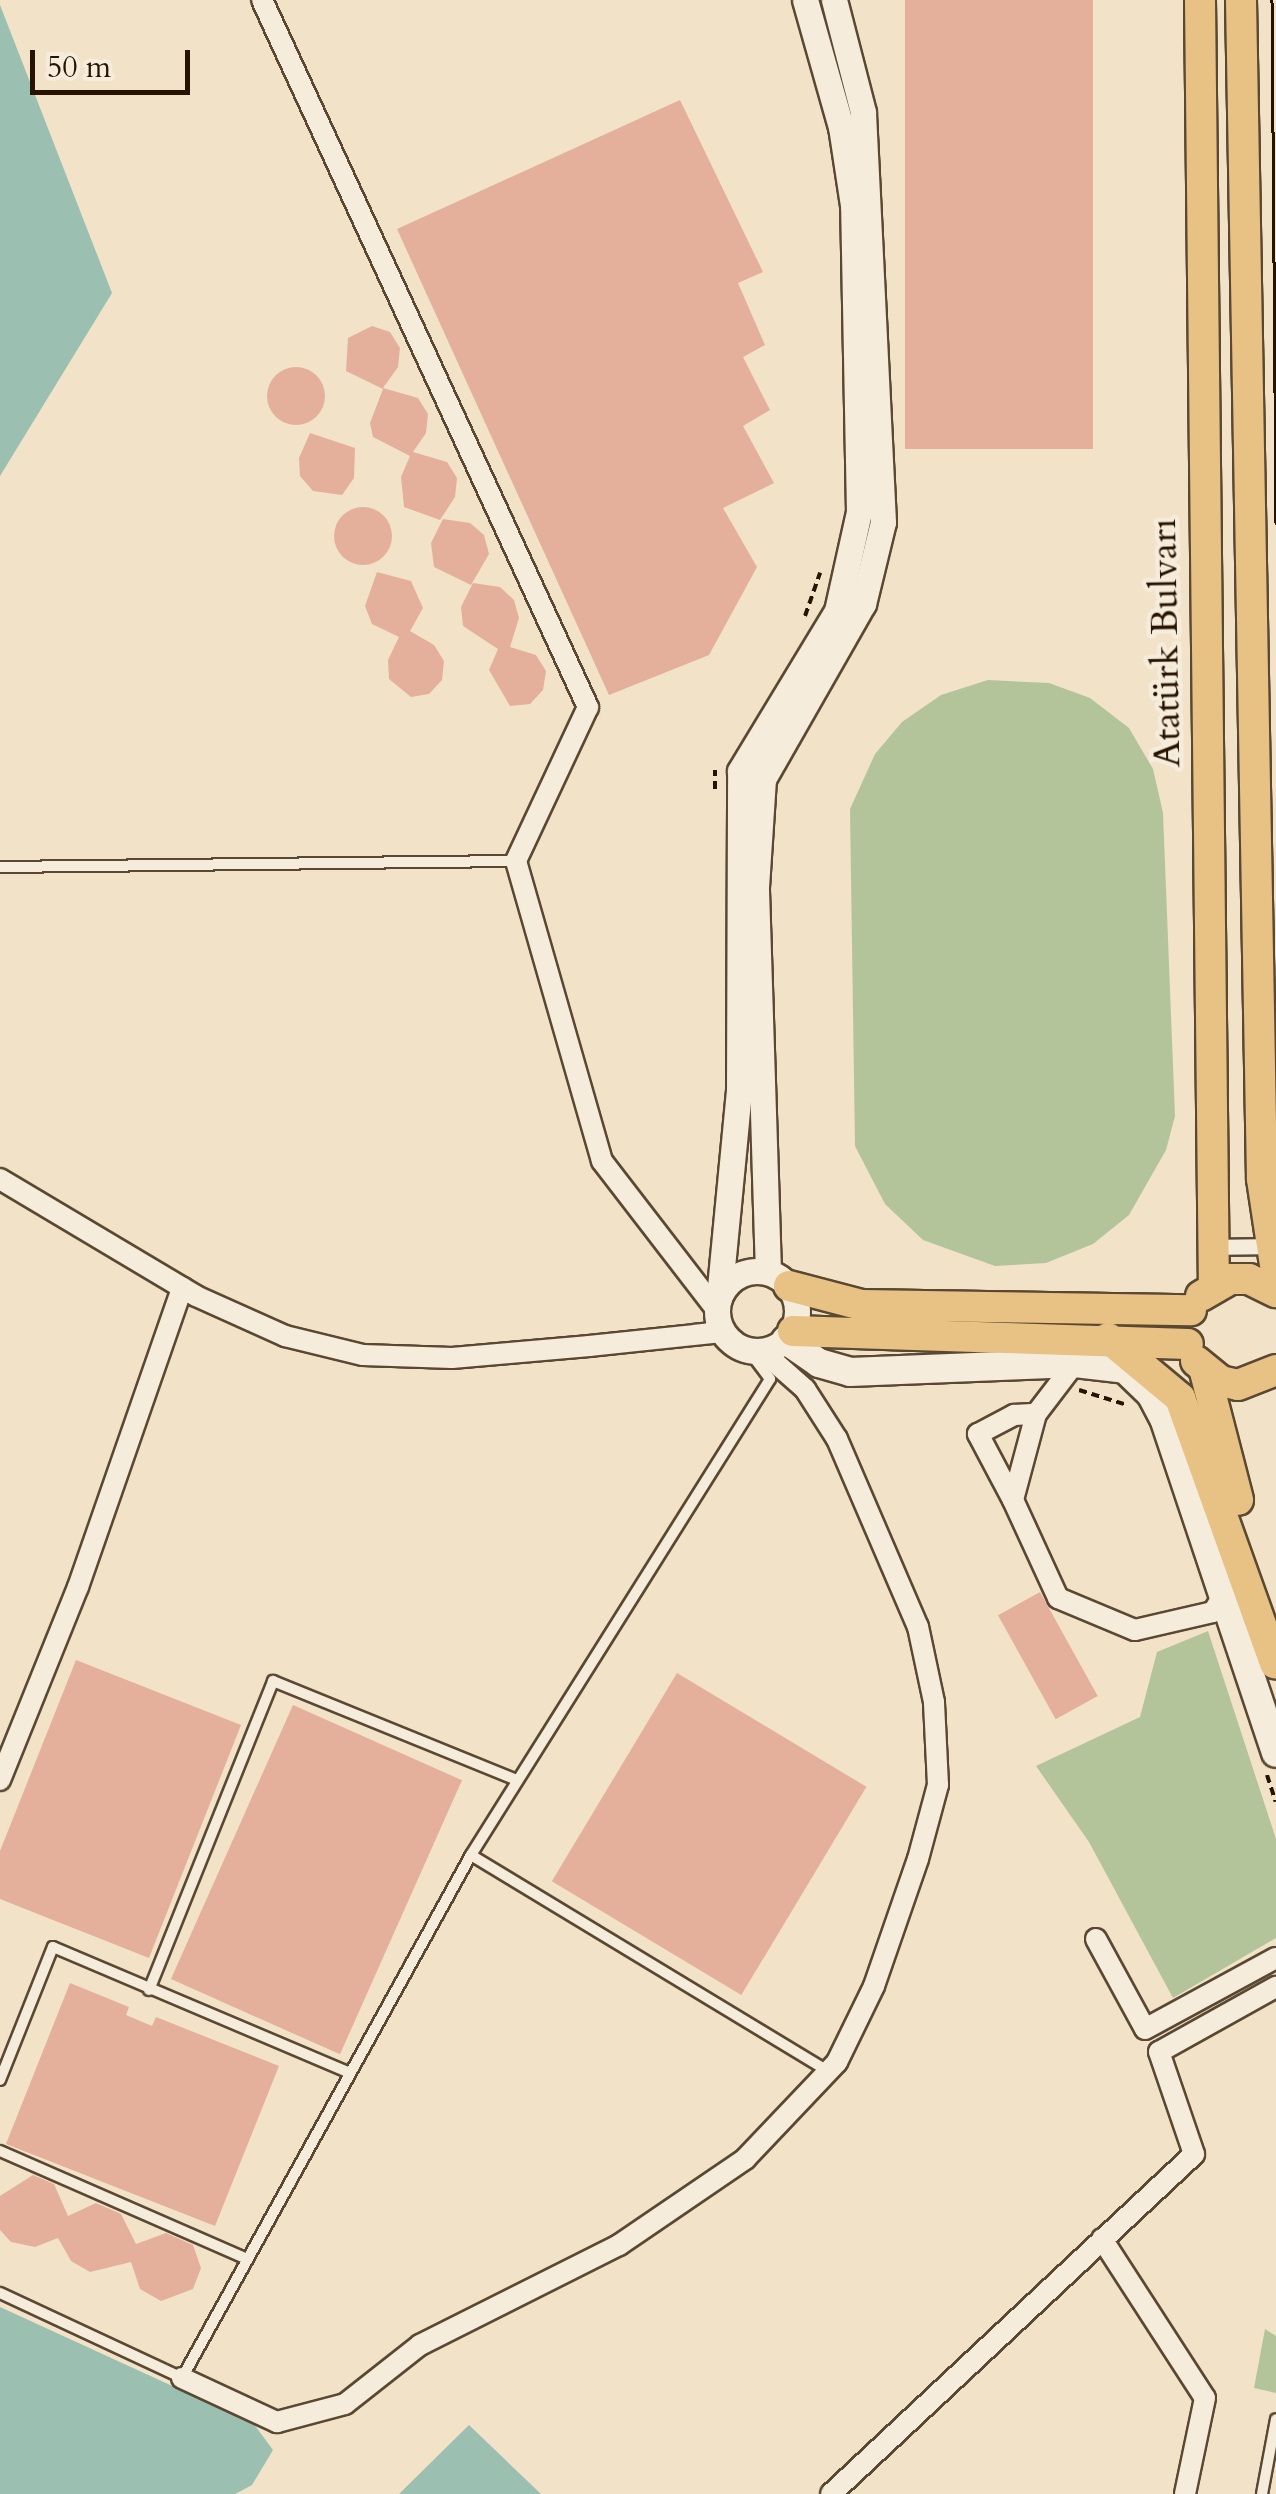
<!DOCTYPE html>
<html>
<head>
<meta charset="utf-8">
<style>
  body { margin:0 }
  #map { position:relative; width:1276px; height:2494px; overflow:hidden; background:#f1e2c8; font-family:Cardo,serif }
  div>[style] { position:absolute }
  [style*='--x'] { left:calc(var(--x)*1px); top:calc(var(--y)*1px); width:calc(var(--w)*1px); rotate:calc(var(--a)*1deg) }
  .green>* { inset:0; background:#b3c49b }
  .water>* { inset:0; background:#9bbfb1 }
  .building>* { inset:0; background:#e5b09b; transform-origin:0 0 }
  .round { border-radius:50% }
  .path>* { height:4px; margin-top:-2px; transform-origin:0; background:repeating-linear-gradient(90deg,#271400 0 8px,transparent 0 13px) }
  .roads { filter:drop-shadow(2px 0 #5a4832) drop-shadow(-2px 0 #5a4832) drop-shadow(0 2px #5a4832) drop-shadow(0 -2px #5a4832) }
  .service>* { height:10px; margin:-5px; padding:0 5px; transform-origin:5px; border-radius:5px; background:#f6ecdb }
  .pedestrian>* { height:15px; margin:-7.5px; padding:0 7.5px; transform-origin:7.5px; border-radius:7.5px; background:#f6ecdb }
  .minor>* { height:20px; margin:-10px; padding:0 10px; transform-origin:10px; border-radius:10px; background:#f6ecdb }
  .tertiary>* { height:25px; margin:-12.5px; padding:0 12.5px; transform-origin:12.5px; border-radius:12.5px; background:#f6ecdb }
  .tertiary>.ring { margin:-12.5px; padding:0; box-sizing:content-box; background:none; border:25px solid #f6ecdb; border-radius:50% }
  .secondary>* { height:28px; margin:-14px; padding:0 14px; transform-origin:14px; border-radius:14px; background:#f6ecdb }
  .primary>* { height:30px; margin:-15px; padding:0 15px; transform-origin:15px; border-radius:15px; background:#e8c184 }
  .tram>* { height:2.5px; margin:-1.25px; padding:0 1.25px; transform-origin:1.25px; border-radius:1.25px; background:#271400 }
  span { translate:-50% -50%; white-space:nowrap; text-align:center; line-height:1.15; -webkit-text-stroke:9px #f6ecdb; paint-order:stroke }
  .street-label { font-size:38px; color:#271400 }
  .scale { position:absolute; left:30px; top:50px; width:160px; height:45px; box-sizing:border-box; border:5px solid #271400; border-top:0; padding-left:12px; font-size:30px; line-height:35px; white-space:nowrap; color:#271400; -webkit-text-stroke:8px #f6ecdb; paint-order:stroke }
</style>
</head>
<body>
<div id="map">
  <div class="green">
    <i style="clip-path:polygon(988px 680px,1049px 683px,1090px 698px,1129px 728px,1153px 769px,1163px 813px,1175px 1116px,1166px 1150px,1129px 1215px,1093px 1244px,1046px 1263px,995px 1266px,923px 1240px,885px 1204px,855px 1146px,850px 809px,875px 754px,902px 722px,941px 695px)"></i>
    <i style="clip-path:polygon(1208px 1631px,1276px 1839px,1276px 1938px,1173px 1998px,1089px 1842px,1036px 1766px,1140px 1717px,1157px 1652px)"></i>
    <i style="clip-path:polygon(1265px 2329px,1276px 2336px,1276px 2393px,1254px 2388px)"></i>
  </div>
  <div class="water">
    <i style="clip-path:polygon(0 5px,112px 293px,0 476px)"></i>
    <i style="clip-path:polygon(0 2307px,253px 2423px,273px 2450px,252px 2485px,235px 2494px,0 2494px)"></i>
    <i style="clip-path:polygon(469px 2425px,541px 2494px,399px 2494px)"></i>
  </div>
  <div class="building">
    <i style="left:905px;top:0;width:188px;height:449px"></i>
    <i style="clip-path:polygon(680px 100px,763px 272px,738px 283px,765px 345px,743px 357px,770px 410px,743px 426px,774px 483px,723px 508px,757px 567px,709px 655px,609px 695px,397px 229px)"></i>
    <i style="clip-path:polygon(372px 326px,390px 332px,400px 348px,398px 367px,383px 388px,418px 398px,428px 414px,426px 433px,413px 452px,447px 462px,457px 478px,455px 497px,440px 520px,404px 507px,401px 477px,410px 456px,373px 437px,370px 423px,383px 389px,346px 371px,348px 338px)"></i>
    <i class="round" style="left:267px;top:367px;width:58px;height:58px"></i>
    <i style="clip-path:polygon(310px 433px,355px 448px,354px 478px,342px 495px,313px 491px,300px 476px,299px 458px)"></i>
    <i class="round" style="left:334px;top:507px;width:58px;height:58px"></i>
    <i style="clip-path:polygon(443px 519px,470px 523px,484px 535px,489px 554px,471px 585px,434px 567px,431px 543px)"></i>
    <i style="clip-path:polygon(377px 572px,411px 581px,423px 608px,410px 631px,434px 645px,444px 661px,442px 680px,429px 694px,411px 697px,389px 679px,388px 660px,399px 637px,372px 624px,365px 606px)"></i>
    <i style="clip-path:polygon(473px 583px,500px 587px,514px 600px,519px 618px,510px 647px,536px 655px,546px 671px,543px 690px,530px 704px,510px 706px,489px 670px,498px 649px,463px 626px,461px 607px)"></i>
    <i style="left:1040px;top:1592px;width:119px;height:48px;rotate:61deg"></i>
    <i style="clip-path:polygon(76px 1660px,241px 1725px,149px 1958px,0 1899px,0 1851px)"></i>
    <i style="left:677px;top:1673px;width:221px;height:243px;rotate:31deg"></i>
    <i style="left:293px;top:1705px;width:185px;height:300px;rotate:24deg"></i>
    <i style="clip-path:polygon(70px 1983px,129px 2007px,126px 2015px,152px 2026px,156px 2017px,279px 2066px,215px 2226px,6px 2144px)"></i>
    <i style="clip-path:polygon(33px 2175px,54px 2184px,68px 2216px,96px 2203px,121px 2214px,136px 2244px,166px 2233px,193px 2245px,201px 2268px,193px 2289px,161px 2301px,140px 2289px,131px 2262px,90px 2272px,71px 2261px,58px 2238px,35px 2247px,11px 2242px,0 2230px,0 2196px)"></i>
  </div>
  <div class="path">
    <i style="--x:805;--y:616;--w:46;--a:-70.8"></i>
    <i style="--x:715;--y:789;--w:19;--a:-90"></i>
    <i style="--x:1079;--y:1390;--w:50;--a:17.4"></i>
    <i style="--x:1267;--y:1775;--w:28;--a:72"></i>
  </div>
  <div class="roads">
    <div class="service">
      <i style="--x:0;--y:867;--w:516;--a:-0.67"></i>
      <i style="--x:471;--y:1855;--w:416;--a:31.2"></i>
      <i style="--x:149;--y:1990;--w:333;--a:-68.1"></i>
      <i style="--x:273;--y:1681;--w:263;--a:22.1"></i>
      <i style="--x:0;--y:2080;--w:143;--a:-68.3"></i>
      <i style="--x:53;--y:1947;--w:323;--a:23"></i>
      <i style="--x:0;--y:2151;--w:270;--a:23.6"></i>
      <i style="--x:0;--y:2293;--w:201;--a:25"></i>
      <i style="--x:182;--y:2378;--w:598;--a:-61.08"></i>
      <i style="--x:471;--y:1855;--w:562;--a:-57.86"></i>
      <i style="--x:770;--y:1379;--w:35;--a:-127"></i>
      <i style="--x:1262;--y:2494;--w:76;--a:-79.4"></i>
    </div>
    <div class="pedestrian">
      <i style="--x:1214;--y:1247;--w:62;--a:-0.9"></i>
    </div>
    <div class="minor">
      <i style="--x:262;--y:0;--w:779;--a:65.25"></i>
      <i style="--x:588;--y:707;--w:170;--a:115.1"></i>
      <i style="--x:516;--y:861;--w:312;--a:74"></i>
      <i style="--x:602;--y:1161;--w:187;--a:52.4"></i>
      <i style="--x:0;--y:1179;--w:228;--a:30.8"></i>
      <i style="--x:196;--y:1296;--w:98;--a:24.2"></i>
      <i style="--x:285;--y:1336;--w:80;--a:13.7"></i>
      <i style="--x:363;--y:1355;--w:89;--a:1.9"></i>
      <i style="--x:452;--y:1358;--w:138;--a:-5"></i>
      <i style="--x:589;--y:1346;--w:124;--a:-6"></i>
      <i style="--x:712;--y:1333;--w:12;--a:-59"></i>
      <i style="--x:1075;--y:1363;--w:64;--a:127.4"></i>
      <i style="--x:1036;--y:1414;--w:89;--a:105"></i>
      <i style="--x:1013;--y:1500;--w:108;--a:65.3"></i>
      <i style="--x:1058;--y:1598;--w:83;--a:22.6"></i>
      <i style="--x:1135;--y:1630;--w:80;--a:-13"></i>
      <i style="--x:1213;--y:1612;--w:15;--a:-58"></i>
      <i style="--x:1013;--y:1500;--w:75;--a:-117.9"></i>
      <i style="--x:978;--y:1434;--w:41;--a:-27.8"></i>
      <i style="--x:1014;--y:1415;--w:22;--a:-3"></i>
      <i style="--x:0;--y:1780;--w:208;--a:-68"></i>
      <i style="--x:78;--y:1587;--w:317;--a:-70.8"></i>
      <i style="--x:1096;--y:1939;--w:102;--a:61.4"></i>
      <i style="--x:1145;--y:2029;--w:149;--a:-28.5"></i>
      <i style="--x:1102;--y:2239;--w:189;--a:57.1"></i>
      <i style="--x:1205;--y:2398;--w:98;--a:101.8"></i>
      <i style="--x:182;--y:2378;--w:105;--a:24.9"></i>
      <i style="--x:277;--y:2422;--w:70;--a:-14.8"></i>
      <i style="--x:345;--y:2404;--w:95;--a:-38.2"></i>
      <i style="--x:420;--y:2345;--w:223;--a:-26.7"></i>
      <i style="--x:619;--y:2245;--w:153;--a:-34.3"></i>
      <i style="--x:745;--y:2159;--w:134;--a:-46.5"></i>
      <i style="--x:837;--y:2062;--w:85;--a:-64"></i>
      <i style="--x:874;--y:1986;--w:134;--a:-70.9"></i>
      <i style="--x:918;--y:1859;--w:77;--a:-74.9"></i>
      <i style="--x:938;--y:1785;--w:83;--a:-92.8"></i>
      <i style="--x:934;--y:1702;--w:77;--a:-102"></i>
      <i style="--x:918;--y:1627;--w:205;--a:-113.3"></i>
      <i style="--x:837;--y:1439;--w:59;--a:-122.6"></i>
      <i style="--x:805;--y:1389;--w:56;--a:-138.6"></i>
      <i style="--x:831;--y:2494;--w:497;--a:-43.1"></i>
      <i style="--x:1194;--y:2154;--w:108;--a:-108.9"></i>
      <i style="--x:1159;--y:2052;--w:134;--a:-29.1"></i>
    </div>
    <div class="tertiary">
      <i class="ring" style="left:717px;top:1271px;width:55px;height:55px"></i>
      <i style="--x:768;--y:1272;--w:385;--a:-91.8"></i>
      <i style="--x:756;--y:887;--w:108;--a:-86.3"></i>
      <i style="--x:763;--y:779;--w:202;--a:-60.3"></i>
      <i style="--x:863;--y:604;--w:84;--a:-76.3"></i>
      <i style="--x:883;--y:522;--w:410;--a:-92.8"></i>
      <i style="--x:863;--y:112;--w:116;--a:-104.5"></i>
      <i style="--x:719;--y:1298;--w:207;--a:-84.5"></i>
      <i style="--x:739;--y:1092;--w:321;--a:-89.8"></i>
      <i style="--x:740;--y:771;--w:187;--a:-58.8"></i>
      <i style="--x:837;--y:611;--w:101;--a:-77.5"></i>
      <i style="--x:859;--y:512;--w:307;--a:-91.1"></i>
      <i style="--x:853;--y:205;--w:79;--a:-98.7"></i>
      <i style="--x:841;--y:127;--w:132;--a:-105.8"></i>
    </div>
    <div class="secondary">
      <i style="--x:786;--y:1340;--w:40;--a:34.9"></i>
      <i style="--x:819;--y:1363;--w:32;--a:16"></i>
      <i style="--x:850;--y:1372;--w:225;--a:-2.3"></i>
      <i style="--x:1075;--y:1363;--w:50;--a:6.8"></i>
      <i style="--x:1125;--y:1369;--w:36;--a:44"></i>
      <i style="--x:1151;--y:1394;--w:27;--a:62"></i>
      <i style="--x:1164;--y:1418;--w:353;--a:71.5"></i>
    </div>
    <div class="primary">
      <i style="--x:1200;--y:0;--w:1285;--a:89.38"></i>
      <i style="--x:1241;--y:0;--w:1179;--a:88.98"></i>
      <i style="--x:1262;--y:1179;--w:94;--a:81.4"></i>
      <i style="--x:789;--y:1286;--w:75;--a:14.6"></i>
      <i style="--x:862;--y:1305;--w:329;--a:0.9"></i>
      <i style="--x:1201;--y:1296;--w:34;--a:-30"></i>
      <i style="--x:1231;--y:1279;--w:18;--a:0"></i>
      <i style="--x:1249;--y:1279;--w:30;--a:26"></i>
      <i style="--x:793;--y:1331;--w:395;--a:1.9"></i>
      <i style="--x:1108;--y:1338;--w:94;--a:39.8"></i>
      <i style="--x:1180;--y:1398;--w:282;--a:70.3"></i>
      <i style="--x:1196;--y:1361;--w:32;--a:39"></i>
      <i style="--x:1221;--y:1381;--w:17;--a:13"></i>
      <i style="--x:1238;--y:1385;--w:41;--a:-21.5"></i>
      <i style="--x:1205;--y:1372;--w:132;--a:75.5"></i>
    </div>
  </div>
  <div class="tram">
    <i style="--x:1272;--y:0;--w:523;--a:89.56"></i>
  </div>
  <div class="street-label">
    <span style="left:1166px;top:643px;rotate:-91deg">Atatürk Bulvarı</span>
  </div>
  <div class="scale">50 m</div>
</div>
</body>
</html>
